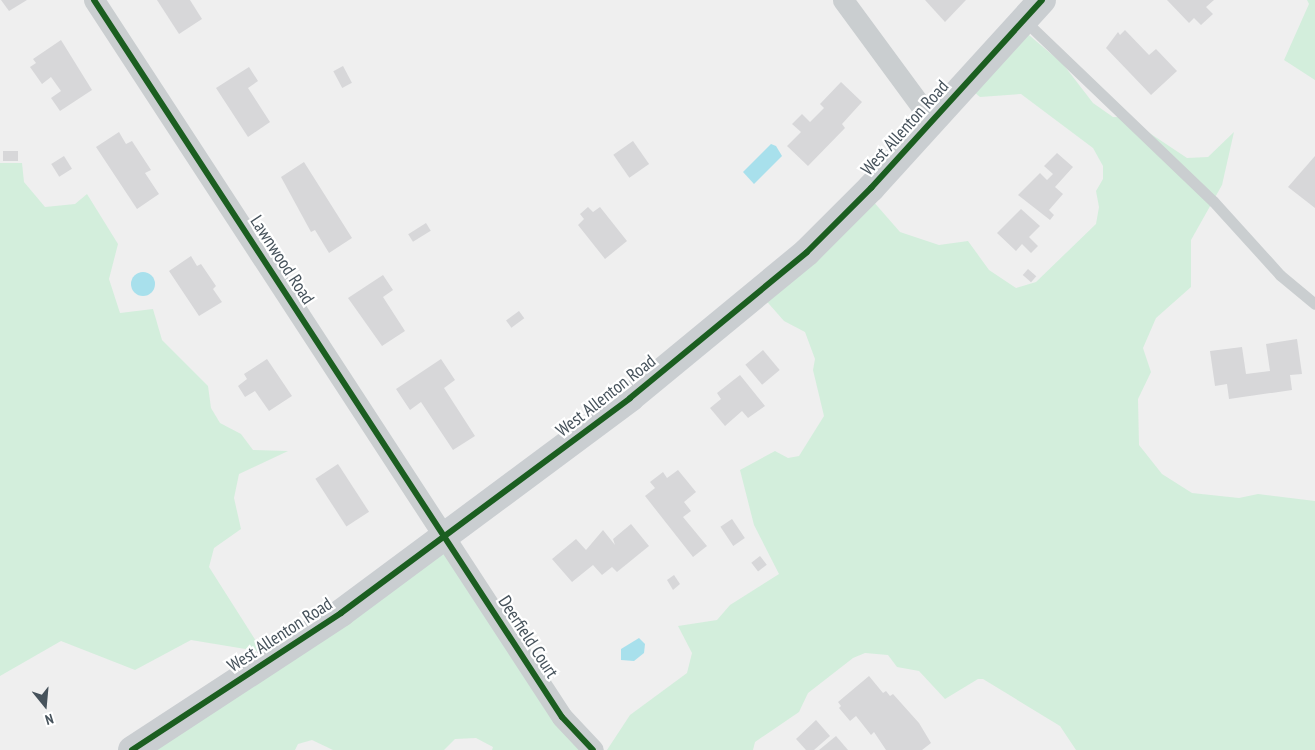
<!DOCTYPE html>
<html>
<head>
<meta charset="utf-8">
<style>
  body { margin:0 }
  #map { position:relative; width:1315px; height:750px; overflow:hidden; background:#efefef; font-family:"PT Sans Narrow",sans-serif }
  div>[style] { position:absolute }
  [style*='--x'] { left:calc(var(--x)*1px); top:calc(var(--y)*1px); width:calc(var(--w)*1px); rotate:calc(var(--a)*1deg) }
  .green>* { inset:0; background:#d3eedc }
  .water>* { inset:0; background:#a8e0ec }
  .round { border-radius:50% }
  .building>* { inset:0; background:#d7d7d9; transform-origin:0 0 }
  .lane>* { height:11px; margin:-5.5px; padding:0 5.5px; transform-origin:5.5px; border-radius:5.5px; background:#caced0 }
  .street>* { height:21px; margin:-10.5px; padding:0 10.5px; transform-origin:10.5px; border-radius:10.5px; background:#caced0 }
  .secondary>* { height:28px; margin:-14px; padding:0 14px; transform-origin:14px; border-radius:14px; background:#caced1 }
  .cycleway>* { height:6px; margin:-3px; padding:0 3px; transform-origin:3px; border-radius:3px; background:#1b5e20 }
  span { translate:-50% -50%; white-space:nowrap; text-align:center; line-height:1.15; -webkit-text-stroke:4.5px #fff; paint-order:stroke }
  .street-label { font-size:18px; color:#46525b }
  .north { position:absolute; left:20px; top:680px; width:50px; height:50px; -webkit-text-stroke:4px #fff; paint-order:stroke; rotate:163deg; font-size:14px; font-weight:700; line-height:20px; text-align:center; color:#46525b }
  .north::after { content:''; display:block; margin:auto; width:18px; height:22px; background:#46525b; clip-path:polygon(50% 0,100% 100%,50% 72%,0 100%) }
</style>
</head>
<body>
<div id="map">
  <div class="green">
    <i style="clip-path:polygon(1307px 0,1315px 0,1315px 80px,1284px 60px,1309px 4px)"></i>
    <i style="clip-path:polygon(1016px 24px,1063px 64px,1093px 103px,1113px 117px,1133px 117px,1133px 122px,1187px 158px,1208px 157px,1234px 132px,1222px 185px,1191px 240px,1191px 287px,1156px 318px,1143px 348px,1151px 372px,1138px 399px,1139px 445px,1162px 474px,1192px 493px,1239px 498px,1258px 494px,1315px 501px,1315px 750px,1076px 750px,1060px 726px,983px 679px,978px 679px,945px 699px,919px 671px,897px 667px,888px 655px,865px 653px,853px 658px,808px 693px,799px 712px,755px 742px,753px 750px,607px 750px,630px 715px,687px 673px,692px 653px,678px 626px,717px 620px,730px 605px,779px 574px,754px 525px,740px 470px,775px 451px,788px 458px,799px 456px,824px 416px,813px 370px,815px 359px,805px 332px,784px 321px,754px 287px,865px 192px,900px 232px,939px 245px,968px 241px,989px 270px,1016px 288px,1036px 282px,1096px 224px,1099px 207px,1096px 191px,1103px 179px,1103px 166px,1093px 148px,1021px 94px,980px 97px,961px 81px)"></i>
    <i style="clip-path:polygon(0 163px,22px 163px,24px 182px,45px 207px,75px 204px,87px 194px,118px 244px,109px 279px,120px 313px,153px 309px,162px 340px,208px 386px,211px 408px,220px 423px,241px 434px,253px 450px,288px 451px,239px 474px,234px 498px,241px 529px,214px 548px,209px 567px,263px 652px,191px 640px,135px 670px,61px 641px,0 676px)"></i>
    <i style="clip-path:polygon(435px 534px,532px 674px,602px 750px,492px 750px,493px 747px,476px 738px,455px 739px,444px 750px,333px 750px,312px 740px,298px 744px,295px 750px,122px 750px)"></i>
  </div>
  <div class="water">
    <i style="clip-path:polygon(771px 144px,776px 146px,782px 156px,754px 184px,743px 172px)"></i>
    <i class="round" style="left:131px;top:272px;width:24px;height:24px"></i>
    <i style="clip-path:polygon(639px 638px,645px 644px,644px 653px,634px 661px,621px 660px,621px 649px)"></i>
  </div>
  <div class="building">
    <i style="clip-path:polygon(1px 0,27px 0,9px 11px)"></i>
    <i style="clip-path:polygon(157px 0,190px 0,202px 19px,179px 34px)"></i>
    <i style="clip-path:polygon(925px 0,966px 0,945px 22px)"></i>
    <i style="clip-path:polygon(1167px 0,1214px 0,1206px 7px,1213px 14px,1201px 25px,1194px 18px,1189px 23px)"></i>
    <i style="clip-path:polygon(1125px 30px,1149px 55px,1156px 49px,1177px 71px,1151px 95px,1106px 48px,1118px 32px,1120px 35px)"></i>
    <i style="clip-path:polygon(61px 40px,92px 90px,60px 111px,51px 98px,61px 91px,51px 77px,42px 84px,30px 67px,36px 63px,33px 59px)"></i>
    <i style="left:343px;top:66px;width:19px;height:11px;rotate:62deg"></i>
    <i style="clip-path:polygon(249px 67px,258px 81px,248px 88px,270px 122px,248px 137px,216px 88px)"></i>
    <i style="clip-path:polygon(841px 82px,862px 102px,842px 124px,845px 128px,808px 166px,787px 146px,801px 132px,792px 124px,802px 114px,810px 122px,824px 108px,820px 104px)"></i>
    <i style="clip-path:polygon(119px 132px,126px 144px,132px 141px,151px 170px,145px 173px,159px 194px,137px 209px,96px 147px)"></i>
    <i style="left:633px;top:141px;width:28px;height:24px;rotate:55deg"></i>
    <i style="left:3px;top:151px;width:15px;height:10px"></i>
    <i style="clip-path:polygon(1057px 153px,1073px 167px,1055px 187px,1063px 194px,1049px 210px,1054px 215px,1050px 220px,1018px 195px,1040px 173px,1047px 180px,1053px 174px,1044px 166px)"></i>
    <i style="left:64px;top:156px;width:15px;height:15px;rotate:58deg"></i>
    <i style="clip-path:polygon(1315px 156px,1315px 208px,1288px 187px)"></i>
    <i style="clip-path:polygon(304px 162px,352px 238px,329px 253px,315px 230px,311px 232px,281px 177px)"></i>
    <i style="clip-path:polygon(588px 207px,593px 212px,600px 207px,627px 241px,605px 259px,578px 225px,584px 219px,580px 214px)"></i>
    <i style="clip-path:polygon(1021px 209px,1040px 226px,1029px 237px,1038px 246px,1031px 253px,1022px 244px,1016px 251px,997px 233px)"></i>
    <i style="left:426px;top:223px;width:9px;height:21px;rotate:58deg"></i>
    <i style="clip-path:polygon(191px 256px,197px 266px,201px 264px,216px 286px,213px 289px,222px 302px,199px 316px,169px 271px)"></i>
    <i style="left:1028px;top:269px;width:11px;height:8px;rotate:41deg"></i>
    <i style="clip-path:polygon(383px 275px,393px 290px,383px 297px,405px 331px,382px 346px,348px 298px)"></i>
    <i style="left:519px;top:311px;width:9px;height:16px;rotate:54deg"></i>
    <i style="clip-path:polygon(1297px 339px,1302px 374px,1290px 375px,1292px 390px,1229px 399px,1227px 384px,1215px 386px,1210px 351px,1242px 347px,1246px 374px,1270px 371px,1266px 344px)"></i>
    <i style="left:763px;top:350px;width:26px;height:23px;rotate:50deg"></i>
    <i style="clip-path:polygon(267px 359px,292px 396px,269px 411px,255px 391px,245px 397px,238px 386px,247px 379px,244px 374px)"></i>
    <i style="clip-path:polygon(441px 359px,455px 380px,444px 388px,475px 436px,453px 450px,421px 402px,410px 410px,396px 389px)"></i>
    <i style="clip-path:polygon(740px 375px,765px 406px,748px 418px,742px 411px,725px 426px,710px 408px,721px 399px,717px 393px)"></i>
    <i style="left:338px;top:464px;width:57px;height:27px;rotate:57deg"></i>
    <i style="clip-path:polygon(678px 470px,696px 492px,684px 502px,691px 511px,683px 517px,707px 546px,693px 557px,645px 496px,655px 488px,650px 482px,663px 472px,667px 478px)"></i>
    <i style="left:732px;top:519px;width:23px;height:14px;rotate:56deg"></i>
    <i style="clip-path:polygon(631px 524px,649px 546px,617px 572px,612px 567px,602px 575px,593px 565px,572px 582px,552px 559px,576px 539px,586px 550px,603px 530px,615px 545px,613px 539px)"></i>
    <i style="left:760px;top:556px;width:11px;height:11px;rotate:52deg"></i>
    <i style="clip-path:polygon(674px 575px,680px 584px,673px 590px,667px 580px)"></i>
    <i style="clip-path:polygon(869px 676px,883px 693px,886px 691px,890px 696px,893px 694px,919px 723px,931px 743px,922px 750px,886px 750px,874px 732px,871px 735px,856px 716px,850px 721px,839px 708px,841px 706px,838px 702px)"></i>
    <i style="clip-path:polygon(816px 720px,830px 736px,814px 750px,806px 750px,796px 739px)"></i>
    <i style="clip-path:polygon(836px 736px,848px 750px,819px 750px)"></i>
  </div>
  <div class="lane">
    <i style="--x:1024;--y:20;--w:262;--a:43.8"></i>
    <i style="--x:1213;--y:201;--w:100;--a:47.8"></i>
    <i style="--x:1280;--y:275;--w:45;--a:39.6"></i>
  </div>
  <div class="street">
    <i style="--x:94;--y:0;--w:856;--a:56.87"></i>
    <i style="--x:562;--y:717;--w:45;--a:46.8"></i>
    <i style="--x:843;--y:0;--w:149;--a:53.7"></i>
  </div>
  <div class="secondary">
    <i style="--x:132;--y:750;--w:250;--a:-33.2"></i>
    <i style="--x:341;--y:613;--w:360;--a:-36.6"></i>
    <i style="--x:630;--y:398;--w:229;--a:-39.5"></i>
    <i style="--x:807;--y:252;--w:91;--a:-45"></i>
    <i style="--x:871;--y:188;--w:254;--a:-47.7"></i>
  </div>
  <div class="cycleway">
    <i style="--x:94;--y:0;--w:856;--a:56.87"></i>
    <i style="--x:562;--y:717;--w:45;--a:46.8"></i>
    <i style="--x:132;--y:750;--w:250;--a:-33.2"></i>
    <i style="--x:341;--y:613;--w:360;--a:-36.6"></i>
    <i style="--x:630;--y:398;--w:229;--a:-39.5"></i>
    <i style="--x:807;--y:252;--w:91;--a:-45"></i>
    <i style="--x:871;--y:188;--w:254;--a:-47.7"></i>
  </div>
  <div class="street-label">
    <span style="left:905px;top:128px;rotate:-48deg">West Allenton Road</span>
    <span style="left:282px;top:260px;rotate:57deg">Lawnwood Road</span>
    <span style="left:606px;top:396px;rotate:-38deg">West Allenton Road</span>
    <span style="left:280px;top:635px;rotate:-33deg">West Allenton Road</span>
    <span style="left:528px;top:637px;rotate:57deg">Deerfield Court</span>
  </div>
  <div class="north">N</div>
</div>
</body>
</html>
